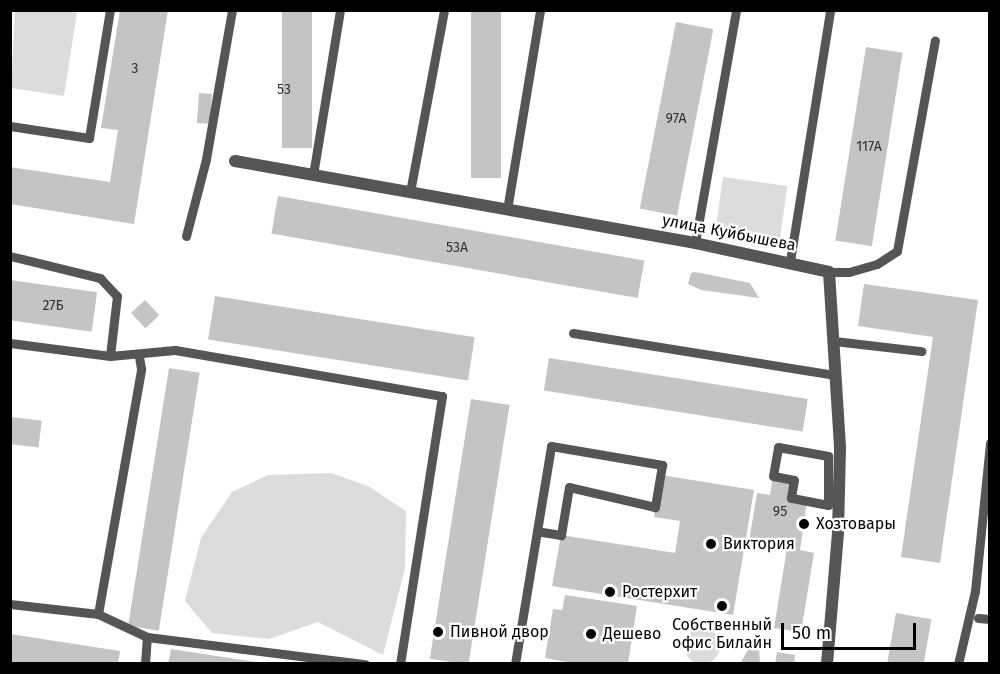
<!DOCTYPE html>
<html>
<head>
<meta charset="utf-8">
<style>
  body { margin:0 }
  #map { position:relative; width:1000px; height:674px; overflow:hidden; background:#fff; font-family:"Fira Sans",sans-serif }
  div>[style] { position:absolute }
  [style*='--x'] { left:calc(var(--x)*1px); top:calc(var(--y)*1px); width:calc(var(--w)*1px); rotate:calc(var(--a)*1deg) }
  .green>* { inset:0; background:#dcdcdc; transform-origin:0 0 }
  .round { border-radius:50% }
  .building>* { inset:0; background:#c4c4c4; transform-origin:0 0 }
  .service>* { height:9px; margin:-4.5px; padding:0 4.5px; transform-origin:4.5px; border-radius:4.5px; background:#555 }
  .minor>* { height:12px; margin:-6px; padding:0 6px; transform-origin:6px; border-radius:6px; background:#555 }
  .dots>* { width:16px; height:16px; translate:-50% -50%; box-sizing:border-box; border:3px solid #fff; border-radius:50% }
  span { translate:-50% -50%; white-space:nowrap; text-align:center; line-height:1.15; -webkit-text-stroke:4.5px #fff; paint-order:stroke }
  .number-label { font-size:14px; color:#313131 }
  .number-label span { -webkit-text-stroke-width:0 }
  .street-label { font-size:16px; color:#000 }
  .poi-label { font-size:16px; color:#000 }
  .left { translate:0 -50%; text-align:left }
  .frame { position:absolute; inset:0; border:12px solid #000; pointer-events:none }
  .scale { position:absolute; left:781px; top:623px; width:135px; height:27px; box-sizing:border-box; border:3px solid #000; border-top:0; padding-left:8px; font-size:18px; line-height:21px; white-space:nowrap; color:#000; -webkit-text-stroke:4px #fff; paint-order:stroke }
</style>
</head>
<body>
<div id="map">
  <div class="green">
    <i style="clip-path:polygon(64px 10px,77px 12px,64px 96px,11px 88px,15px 11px)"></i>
    <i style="left:723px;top:177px;width:65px;height:56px;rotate:8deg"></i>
    <i style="clip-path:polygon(331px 473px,368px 486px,406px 511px,405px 568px,383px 655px,318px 622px,269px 639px,212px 633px,185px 601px,201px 538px,232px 492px,268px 475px)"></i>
    <i class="round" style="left:684px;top:628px;width:36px;height:36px"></i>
  </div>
  <div class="building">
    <i style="clip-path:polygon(120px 10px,168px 10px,134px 224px,10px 204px,10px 167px,110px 182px,118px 130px,101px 128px)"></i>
    <i style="left:282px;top:10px;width:30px;height:138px"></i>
    <i style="left:471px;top:10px;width:30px;height:168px"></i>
    <i style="left:676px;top:22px;width:38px;height:190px;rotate:11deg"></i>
    <i style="left:866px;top:47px;width:37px;height:196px;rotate:9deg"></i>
    <i style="left:199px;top:93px;width:13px;height:30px;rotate:4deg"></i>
    <i style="left:278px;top:196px;width:372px;height:38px;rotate:10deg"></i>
    <i style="clip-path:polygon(695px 272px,750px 283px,759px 298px,701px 290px,688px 284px,691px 273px)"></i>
    <i style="left:10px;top:280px;width:88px;height:40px;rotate:8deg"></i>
    <i style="clip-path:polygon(864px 284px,978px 300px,940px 563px,901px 557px,933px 337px,858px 326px)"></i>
    <i style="left:215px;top:296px;width:263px;height:44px;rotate:9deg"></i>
    <i style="left:145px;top:300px;width:21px;height:19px;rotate:47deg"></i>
    <i style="left:549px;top:358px;width:262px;height:33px;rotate:9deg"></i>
    <i style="left:169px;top:368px;width:31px;height:261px;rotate:9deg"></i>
    <i style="left:471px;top:399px;width:39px;height:263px;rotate:9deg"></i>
    <i style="left:11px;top:417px;width:31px;height:27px;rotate:7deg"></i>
    <i style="clip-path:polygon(661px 475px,754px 490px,733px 615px,552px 586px,561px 535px,675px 553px,680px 521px,654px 517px)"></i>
    <i style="clip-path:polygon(773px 476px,794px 480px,791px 498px,807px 501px,800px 550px,814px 553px,801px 632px,774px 628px,787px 548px,749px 542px,757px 493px,770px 495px)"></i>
    <i style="clip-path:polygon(565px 595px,637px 606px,628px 664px,578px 664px,545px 658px,553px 609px,562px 610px)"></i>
    <i style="left:896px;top:613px;width:36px;height:52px;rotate:10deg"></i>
    <i style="clip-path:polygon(10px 634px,120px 651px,118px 664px,10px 664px)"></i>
    <i style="clip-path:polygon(749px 648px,759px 649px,760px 664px,740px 664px)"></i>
    <i style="clip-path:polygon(171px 649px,256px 662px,256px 664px,168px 664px)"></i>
    <i style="clip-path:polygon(777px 652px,795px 655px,794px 664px,775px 664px)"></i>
  </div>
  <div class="service">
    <i style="--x:10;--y:126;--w:80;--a:8.6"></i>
    <i style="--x:89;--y:138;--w:130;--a:-80.7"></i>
    <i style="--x:313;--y:175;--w:167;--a:-80.7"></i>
    <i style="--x:410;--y:192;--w:185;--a:-79.4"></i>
    <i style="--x:507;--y:210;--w:203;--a:-80.6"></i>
    <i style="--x:186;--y:236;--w:80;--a:-75.4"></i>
    <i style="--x:206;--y:159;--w:151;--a:-80.1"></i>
    <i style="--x:695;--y:243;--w:237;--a:-80"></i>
    <i style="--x:10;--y:256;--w:93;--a:13.7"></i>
    <i style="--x:100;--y:278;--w:25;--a:47"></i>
    <i style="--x:117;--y:296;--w:60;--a:96.7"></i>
    <i style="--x:790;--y:261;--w:254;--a:-80.9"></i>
    <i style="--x:829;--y:272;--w:20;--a:0"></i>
    <i style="--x:849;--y:272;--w:29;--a:-16"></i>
    <i style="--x:877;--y:264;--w:24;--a:-33"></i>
    <i style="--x:897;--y:251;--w:214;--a:-79.8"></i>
    <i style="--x:573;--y:333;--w:266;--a:9.1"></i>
    <i style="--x:834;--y:341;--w:88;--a:6.6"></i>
    <i style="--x:10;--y:343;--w:101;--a:7.4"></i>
    <i style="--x:110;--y:356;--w:65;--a:-5.3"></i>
    <i style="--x:175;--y:350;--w:271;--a:9.8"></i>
    <i style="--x:442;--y:396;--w:271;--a:98.9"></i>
    <i style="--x:551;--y:446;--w:113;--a:9.7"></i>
    <i style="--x:662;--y:465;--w:43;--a:99.5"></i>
    <i style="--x:655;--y:507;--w:88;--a:-166.9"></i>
    <i style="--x:569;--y:487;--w:49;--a:99.5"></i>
    <i style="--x:561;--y:535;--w:24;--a:-171"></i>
    <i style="--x:537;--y:531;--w:86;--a:-80.6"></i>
    <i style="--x:778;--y:447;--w:51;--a:10.2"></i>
    <i style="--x:828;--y:456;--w:49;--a:90"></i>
    <i style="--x:828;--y:505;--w:38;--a:-169"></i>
    <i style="--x:791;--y:498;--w:18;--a:-81"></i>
    <i style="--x:794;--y:480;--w:21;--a:-169"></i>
    <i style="--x:773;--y:476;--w:29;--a:-80"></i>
    <i style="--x:10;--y:604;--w:89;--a:6.5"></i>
    <i style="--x:98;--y:614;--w:249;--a:-80"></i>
    <i style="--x:141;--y:369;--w:13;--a:-99"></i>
    <i style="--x:98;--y:614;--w:54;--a:25.1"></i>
    <i style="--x:978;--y:618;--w:12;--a:5"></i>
    <i style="--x:145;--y:664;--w:27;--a:-86"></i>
    <i style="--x:147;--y:637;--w:220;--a:7.1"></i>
    <i style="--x:515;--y:664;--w:135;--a:-80.6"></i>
    <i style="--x:958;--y:664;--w:75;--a:-76.9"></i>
    <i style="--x:975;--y:591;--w:149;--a:-84.2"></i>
  </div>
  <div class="minor">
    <i style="--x:235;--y:161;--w:467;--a:10.1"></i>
    <i style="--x:695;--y:243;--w:137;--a:12.2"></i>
    <i style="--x:829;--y:272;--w:177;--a:86.4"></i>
    <i style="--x:840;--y:449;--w:84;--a:91.4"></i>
    <i style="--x:838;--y:533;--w:131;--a:94.8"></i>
  </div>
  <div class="dots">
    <i style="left:804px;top:524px;background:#000"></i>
    <i style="left:711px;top:544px;background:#000"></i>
    <i style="left:610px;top:592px;background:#000"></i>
    <i style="left:722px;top:606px;background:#000"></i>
    <i style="left:438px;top:632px;background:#000"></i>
    <i style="left:591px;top:634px;background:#000"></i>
  </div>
  <div class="number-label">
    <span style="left:135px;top:69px">3</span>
    <span style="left:284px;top:90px">53</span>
    <span style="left:676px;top:119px">97А</span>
    <span style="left:869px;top:147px">117А</span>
    <span style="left:457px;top:248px">53А</span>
    <span style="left:53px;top:306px">27Б</span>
    <span style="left:780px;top:512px">95</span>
  </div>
  <div class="street-label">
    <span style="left:729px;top:233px;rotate:11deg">улица Куйбышева</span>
  </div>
  <div class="poi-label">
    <span class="left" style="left:816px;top:524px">Хозтовары</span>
    <span class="left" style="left:723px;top:544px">Виктория</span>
    <span class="left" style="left:622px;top:592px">Ростерхит</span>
    <span style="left:722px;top:634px">Собственный<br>офис Билайн</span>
    <span class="left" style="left:450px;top:632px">Пивной двор</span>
    <span class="left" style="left:603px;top:634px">Дешево</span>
  </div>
  <div class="frame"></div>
  <div class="scale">50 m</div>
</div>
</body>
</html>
